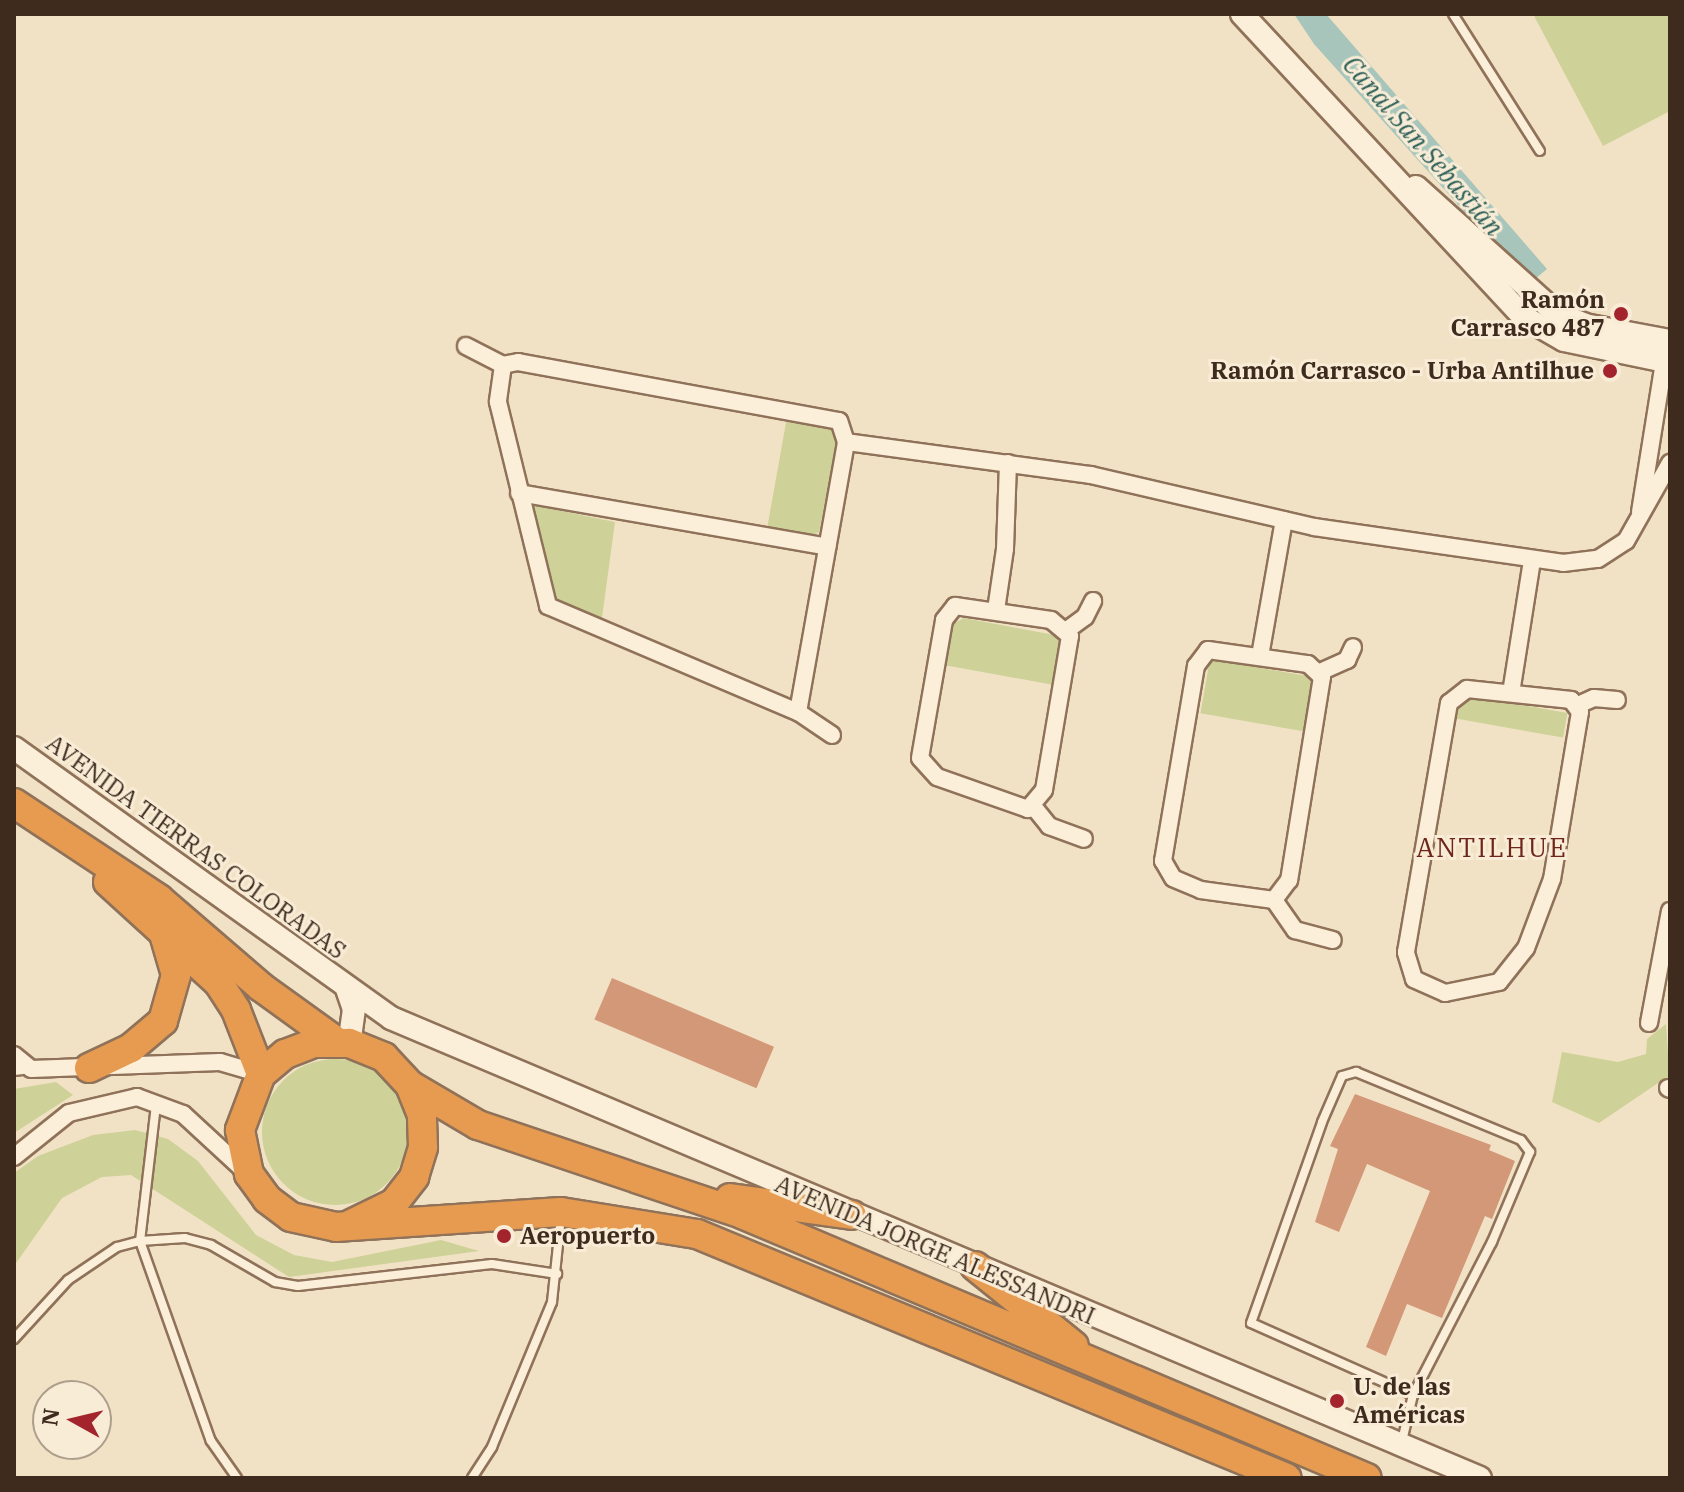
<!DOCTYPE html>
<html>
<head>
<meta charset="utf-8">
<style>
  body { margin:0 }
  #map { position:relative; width:1684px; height:1492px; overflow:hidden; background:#f2e2c5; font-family:"IBM Plex Serif",serif }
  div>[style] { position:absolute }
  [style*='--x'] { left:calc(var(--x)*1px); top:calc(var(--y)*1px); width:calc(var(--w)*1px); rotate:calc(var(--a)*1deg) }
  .green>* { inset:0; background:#ced198; transform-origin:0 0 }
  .round { border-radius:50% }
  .water>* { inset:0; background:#a7c5ba }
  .building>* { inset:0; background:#d39878; transform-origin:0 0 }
  .roads { filter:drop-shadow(2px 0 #8f7259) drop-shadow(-2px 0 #8f7259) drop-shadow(0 2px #8f7259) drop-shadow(0 -2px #8f7259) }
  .lane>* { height:8px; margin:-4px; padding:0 4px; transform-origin:4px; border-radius:4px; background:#fbefda }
  .street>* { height:16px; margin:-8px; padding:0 8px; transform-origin:8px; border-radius:8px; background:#fbefda }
  .secondary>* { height:22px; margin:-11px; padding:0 11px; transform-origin:11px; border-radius:11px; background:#fbefda }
  .highway>* { height:28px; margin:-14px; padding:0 14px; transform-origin:14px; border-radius:14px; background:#e69b51 }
  .dots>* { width:22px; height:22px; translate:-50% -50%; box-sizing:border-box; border:4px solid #f8ecd6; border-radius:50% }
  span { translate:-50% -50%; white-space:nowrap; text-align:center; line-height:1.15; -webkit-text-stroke:6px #f8ecd6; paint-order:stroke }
  .poi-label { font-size:24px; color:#3e2b1e; font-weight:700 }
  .right { translate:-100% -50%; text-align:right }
  .left { translate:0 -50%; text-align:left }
  .street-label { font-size:24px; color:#3e2b1e }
  .water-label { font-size:26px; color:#2c5f58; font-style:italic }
  .neighbourhood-label { font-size:26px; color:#6e261a; letter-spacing:2px }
  .frame { position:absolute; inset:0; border:16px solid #3e2b1e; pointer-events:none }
  .north { position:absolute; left:32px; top:1380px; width:80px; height:80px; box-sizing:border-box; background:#f8ecd6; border:2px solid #ae9f8c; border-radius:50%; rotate:278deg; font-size:22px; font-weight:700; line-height:32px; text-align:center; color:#3e2b1e }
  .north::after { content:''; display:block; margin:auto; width:28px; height:36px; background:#a3242d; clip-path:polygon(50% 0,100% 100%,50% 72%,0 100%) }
</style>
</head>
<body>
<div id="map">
  <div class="green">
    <i style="clip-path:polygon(1533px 14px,1670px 14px,1670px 111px,1603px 146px)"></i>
    <i style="clip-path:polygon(787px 417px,839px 426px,819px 532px,809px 537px,767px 529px)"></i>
    <i style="clip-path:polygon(533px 505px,615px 522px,601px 625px,554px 605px)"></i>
    <i style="clip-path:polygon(964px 618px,1054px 635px,1062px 644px,1054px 685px,944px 665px,951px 625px)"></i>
    <i style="left:1210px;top:659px;width:107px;height:55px;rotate:10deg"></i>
    <i style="left:1460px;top:694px;width:109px;height:25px;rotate:10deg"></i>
    <i style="clip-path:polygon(1666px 1024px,1670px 1084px,1661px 1081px,1599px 1123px,1552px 1102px,1562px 1052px,1618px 1062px,1646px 1054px,1647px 1039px)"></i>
    <i class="round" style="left:262px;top:1059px;width:146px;height:146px"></i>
    <i style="clip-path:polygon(56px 1082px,73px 1095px,14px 1133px,14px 1089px)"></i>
    <i style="clip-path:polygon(135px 1130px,168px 1139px,198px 1161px,256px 1235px,294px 1255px,332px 1262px,441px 1240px,479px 1251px,289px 1277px,131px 1175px,102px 1177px,62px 1198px,14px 1266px,14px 1173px,38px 1156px,93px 1135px)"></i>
  </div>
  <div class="water">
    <i style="clip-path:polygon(1294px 14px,1326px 14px,1547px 269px,1529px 284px,1314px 44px)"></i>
  </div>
  <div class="building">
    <i style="left:612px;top:978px;width:176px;height:45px;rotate:23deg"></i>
    <i style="clip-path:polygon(1355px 1094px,1491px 1145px,1489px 1150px,1515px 1161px,1492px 1219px,1485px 1216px,1442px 1318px,1407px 1304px,1386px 1356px,1366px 1347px,1430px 1191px,1367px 1164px,1339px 1232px,1315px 1222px,1338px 1149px,1330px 1146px)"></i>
  </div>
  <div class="roads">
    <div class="lane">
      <i style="--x:1453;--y:14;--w:162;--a:57.6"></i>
      <i style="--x:14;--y:1071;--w:17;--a:-7"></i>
      <i style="--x:1356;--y:1072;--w:178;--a:22.4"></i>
      <i style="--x:1521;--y:1140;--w:15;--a:53"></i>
      <i style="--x:1530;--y:1152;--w:98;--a:112.9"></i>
      <i style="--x:1492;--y:1242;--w:172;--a:117.3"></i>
      <i style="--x:1413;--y:1395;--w:177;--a:-156"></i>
      <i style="--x:1251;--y:1323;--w:213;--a:-70.5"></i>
      <i style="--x:1322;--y:1122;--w:50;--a:-66.5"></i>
      <i style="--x:1342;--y:1076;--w:15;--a:-16"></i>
      <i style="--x:156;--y:1105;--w:137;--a:96.7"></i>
      <i style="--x:140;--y:1241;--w:212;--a:70.5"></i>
      <i style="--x:211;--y:1441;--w:45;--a:54.9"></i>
      <i style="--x:14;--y:1339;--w:80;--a:-47.5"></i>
      <i style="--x:68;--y:1280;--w:59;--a:-34"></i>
      <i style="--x:117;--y:1247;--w:24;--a:-15"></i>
      <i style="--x:140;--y:1241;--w:45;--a:-3.8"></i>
      <i style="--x:185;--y:1238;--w:27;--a:15"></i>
      <i style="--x:211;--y:1245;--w:74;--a:30"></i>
      <i style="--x:275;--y:1282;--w:23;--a:10"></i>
      <i style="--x:298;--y:1286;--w:195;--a:-6.5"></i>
      <i style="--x:492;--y:1264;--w:66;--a:8.7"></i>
      <i style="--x:1402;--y:1441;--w:47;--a:-76.6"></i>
      <i style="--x:472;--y:1478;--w:37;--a:-57"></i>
      <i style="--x:492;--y:1447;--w:157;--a:-67.5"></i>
      <i style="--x:552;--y:1302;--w:86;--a:-84"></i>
    </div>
    <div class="street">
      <i style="--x:466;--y:346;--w:42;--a:27.2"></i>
      <i style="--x:846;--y:442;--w:247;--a:7.7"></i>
      <i style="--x:1091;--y:475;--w:229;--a:13.1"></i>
      <i style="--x:1314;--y:527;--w:252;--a:8.2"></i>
      <i style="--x:1563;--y:563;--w:35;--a:-7"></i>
      <i style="--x:1598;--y:559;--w:33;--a:-33"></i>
      <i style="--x:1626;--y:541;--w:90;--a:-60.6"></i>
      <i style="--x:519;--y:493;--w:313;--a:9.9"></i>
      <i style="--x:1640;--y:512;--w:164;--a:-80.9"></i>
      <i style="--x:955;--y:606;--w:97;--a:8.3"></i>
      <i style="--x:1051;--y:620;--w:25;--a:40"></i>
      <i style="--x:1070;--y:636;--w:156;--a:99.6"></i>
      <i style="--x:1044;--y:790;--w:25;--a:130"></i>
      <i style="--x:1028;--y:809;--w:96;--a:-160.6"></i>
      <i style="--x:937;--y:777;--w:25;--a:-132"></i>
      <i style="--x:920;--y:758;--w:140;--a:-80.1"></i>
      <i style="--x:944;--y:620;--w:18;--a:-52"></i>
      <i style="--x:996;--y:610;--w:62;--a:-81.6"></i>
      <i style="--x:1005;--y:549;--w:86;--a:-88"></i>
      <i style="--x:1067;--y:630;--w:22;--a:-36"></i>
      <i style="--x:1085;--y:617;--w:18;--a:-63"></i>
      <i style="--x:1208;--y:650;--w:101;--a:8"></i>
      <i style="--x:1308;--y:664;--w:19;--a:43"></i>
      <i style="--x:1322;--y:677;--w:206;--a:99.2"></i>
      <i style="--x:1289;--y:880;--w:25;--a:127"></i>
      <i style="--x:1274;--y:900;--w:74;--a:-172.2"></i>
      <i style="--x:1201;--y:890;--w:30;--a:-157"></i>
      <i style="--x:1173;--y:878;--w:20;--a:-120"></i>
      <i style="--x:1163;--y:861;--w:198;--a:-80.4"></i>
      <i style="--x:1196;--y:666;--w:20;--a:-53"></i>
      <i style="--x:1260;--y:656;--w:138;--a:-80"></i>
      <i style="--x:1320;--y:672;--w:30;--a:-24"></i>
      <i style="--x:1347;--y:660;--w:14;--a:-65"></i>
      <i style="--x:1467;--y:689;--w:105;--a:6"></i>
      <i style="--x:1571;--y:700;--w:15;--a:53"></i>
      <i style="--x:1580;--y:712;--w:169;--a:99.5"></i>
      <i style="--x:1552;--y:879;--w:74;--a:110.6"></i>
      <i style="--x:1526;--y:948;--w:43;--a:128.5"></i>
      <i style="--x:1499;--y:982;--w:55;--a:168.5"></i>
      <i style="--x:1445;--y:993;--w:34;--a:-156"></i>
      <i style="--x:1414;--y:979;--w:28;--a:-107"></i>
      <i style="--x:1406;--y:952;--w:253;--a:-80.2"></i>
      <i style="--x:1449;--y:703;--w:23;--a:-38"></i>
      <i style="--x:1511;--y:693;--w:135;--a:-81"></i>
      <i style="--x:1578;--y:705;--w:17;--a:-24"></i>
      <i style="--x:1594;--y:698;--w:23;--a:5"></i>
      <i style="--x:798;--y:712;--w:274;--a:-79.9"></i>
      <i style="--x:846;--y:442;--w:22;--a:-108"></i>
      <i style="--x:839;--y:421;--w:326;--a:-169.6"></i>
      <i style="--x:518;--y:362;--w:15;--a:169"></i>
      <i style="--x:503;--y:365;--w:37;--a:98"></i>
      <i style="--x:498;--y:402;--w:210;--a:76.2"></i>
      <i style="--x:548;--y:606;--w:272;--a:23"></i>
      <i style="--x:798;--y:712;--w:41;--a:34.1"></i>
      <i style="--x:1033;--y:806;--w:26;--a:51"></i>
      <i style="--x:1049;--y:826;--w:37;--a:20"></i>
      <i style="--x:1274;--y:900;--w:37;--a:55"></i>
      <i style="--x:1295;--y:930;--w:39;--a:15"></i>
      <i style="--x:1649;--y:1023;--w:114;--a:-79.4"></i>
      <i style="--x:14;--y:1055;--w:22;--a:39"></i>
      <i style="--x:31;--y:1069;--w:189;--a:-2.1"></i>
      <i style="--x:220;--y:1062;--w:43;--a:16.3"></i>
      <i style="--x:1668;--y:1088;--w:2;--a:27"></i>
      <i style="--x:14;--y:1157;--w:70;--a:-38.7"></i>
      <i style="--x:69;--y:1113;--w:70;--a:-13.2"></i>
      <i style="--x:137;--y:1097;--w:49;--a:20.3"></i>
      <i style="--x:183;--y:1114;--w:87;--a:42.7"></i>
    </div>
    <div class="secondary">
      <i style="--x:1242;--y:14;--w:414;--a:47.1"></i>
      <i style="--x:1524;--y:317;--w:46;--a:29.9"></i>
      <i style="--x:1564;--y:340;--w:108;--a:11.7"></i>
      <i style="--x:1416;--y:187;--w:188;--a:42"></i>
      <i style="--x:1556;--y:313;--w:31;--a:22"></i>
      <i style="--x:1585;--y:325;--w:86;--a:10.7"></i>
      <i style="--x:14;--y:748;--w:464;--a:35.6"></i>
      <i style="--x:391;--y:1018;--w:1182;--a:22.9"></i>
      <i style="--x:347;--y:989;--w:21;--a:71"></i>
      <i style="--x:354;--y:1009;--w:34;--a:98"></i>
    </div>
    <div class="highway">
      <i style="--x:14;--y:803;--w:174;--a:33.5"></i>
      <i style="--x:159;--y:899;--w:135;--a:40.8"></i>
      <i style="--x:261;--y:987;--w:92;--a:35.8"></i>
      <i style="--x:108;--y:882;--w:149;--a:42.3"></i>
      <i style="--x:218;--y:982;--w:33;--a:57"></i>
      <i style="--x:236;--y:1010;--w:69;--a:68.7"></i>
      <i style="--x:89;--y:1068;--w:47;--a:-25.5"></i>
      <i style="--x:131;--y:1048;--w:42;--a:-40.2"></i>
      <i style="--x:163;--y:1021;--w:48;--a:-74.2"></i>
      <i style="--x:176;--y:975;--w:43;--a:-106.3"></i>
      <i style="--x:410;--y:1085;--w:79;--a:30.5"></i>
      <i style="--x:478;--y:1125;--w:279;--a:18.6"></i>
      <i style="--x:742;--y:1214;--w:678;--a:22.9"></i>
      <i style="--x:730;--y:1198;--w:123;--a:7.9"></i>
      <i style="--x:351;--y:1224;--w:48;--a:-26"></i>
      <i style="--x:394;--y:1203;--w:33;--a:-52"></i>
      <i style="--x:414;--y:1177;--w:31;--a:-73"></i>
      <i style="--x:423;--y:1147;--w:32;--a:-92"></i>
      <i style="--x:422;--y:1115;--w:32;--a:-112"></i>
      <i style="--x:410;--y:1085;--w:38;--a:-133"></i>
      <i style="--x:384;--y:1057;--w:38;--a:-158"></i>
      <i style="--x:349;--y:1043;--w:35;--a:180"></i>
      <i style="--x:314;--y:1043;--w:31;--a:159"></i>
      <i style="--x:285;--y:1054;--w:31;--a:140"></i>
      <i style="--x:261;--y:1074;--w:60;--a:110.6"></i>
      <i style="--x:240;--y:1130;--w:45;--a:78.4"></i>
      <i style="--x:249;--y:1174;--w:31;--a:54"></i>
      <i style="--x:267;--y:1199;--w:30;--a:37"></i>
      <i style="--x:291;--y:1217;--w:46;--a:12.5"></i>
      <i style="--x:336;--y:1227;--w:225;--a:-3.8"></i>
      <i style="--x:561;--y:1212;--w:138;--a:9.2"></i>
      <i style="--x:697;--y:1234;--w:638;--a:22.47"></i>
      <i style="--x:975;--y:1266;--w:127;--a:38.9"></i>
    </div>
  </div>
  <div class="dots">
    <i style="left:1621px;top:314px;background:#a3242d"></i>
    <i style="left:1610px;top:371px;background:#a3242d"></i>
    <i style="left:504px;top:1236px;background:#a3242d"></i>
    <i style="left:1337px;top:1401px;background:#a3242d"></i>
  </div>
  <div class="poi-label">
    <span class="right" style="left:1605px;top:314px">Ramón<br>Carrasco 487</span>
    <span class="right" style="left:1594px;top:371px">Ramón Carrasco - Urba Antilhue</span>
    <span class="left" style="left:520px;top:1236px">Aeropuerto</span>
    <span class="left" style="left:1353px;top:1401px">U. de las<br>Américas</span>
  </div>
  <div class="street-label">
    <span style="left:196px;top:847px;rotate:36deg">AVENIDA TIERRAS COLORADAS</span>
    <span style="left:935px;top:1250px;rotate:23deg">AVENIDA JORGE ALESSANDRI</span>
  </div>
  <div class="water-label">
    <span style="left:1423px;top:146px;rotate:49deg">Canal San Sebastián</span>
  </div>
  <div class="neighbourhood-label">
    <span style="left:1492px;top:848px">ANTILHUE</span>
  </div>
  <div class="frame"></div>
  <div class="north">N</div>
</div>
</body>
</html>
